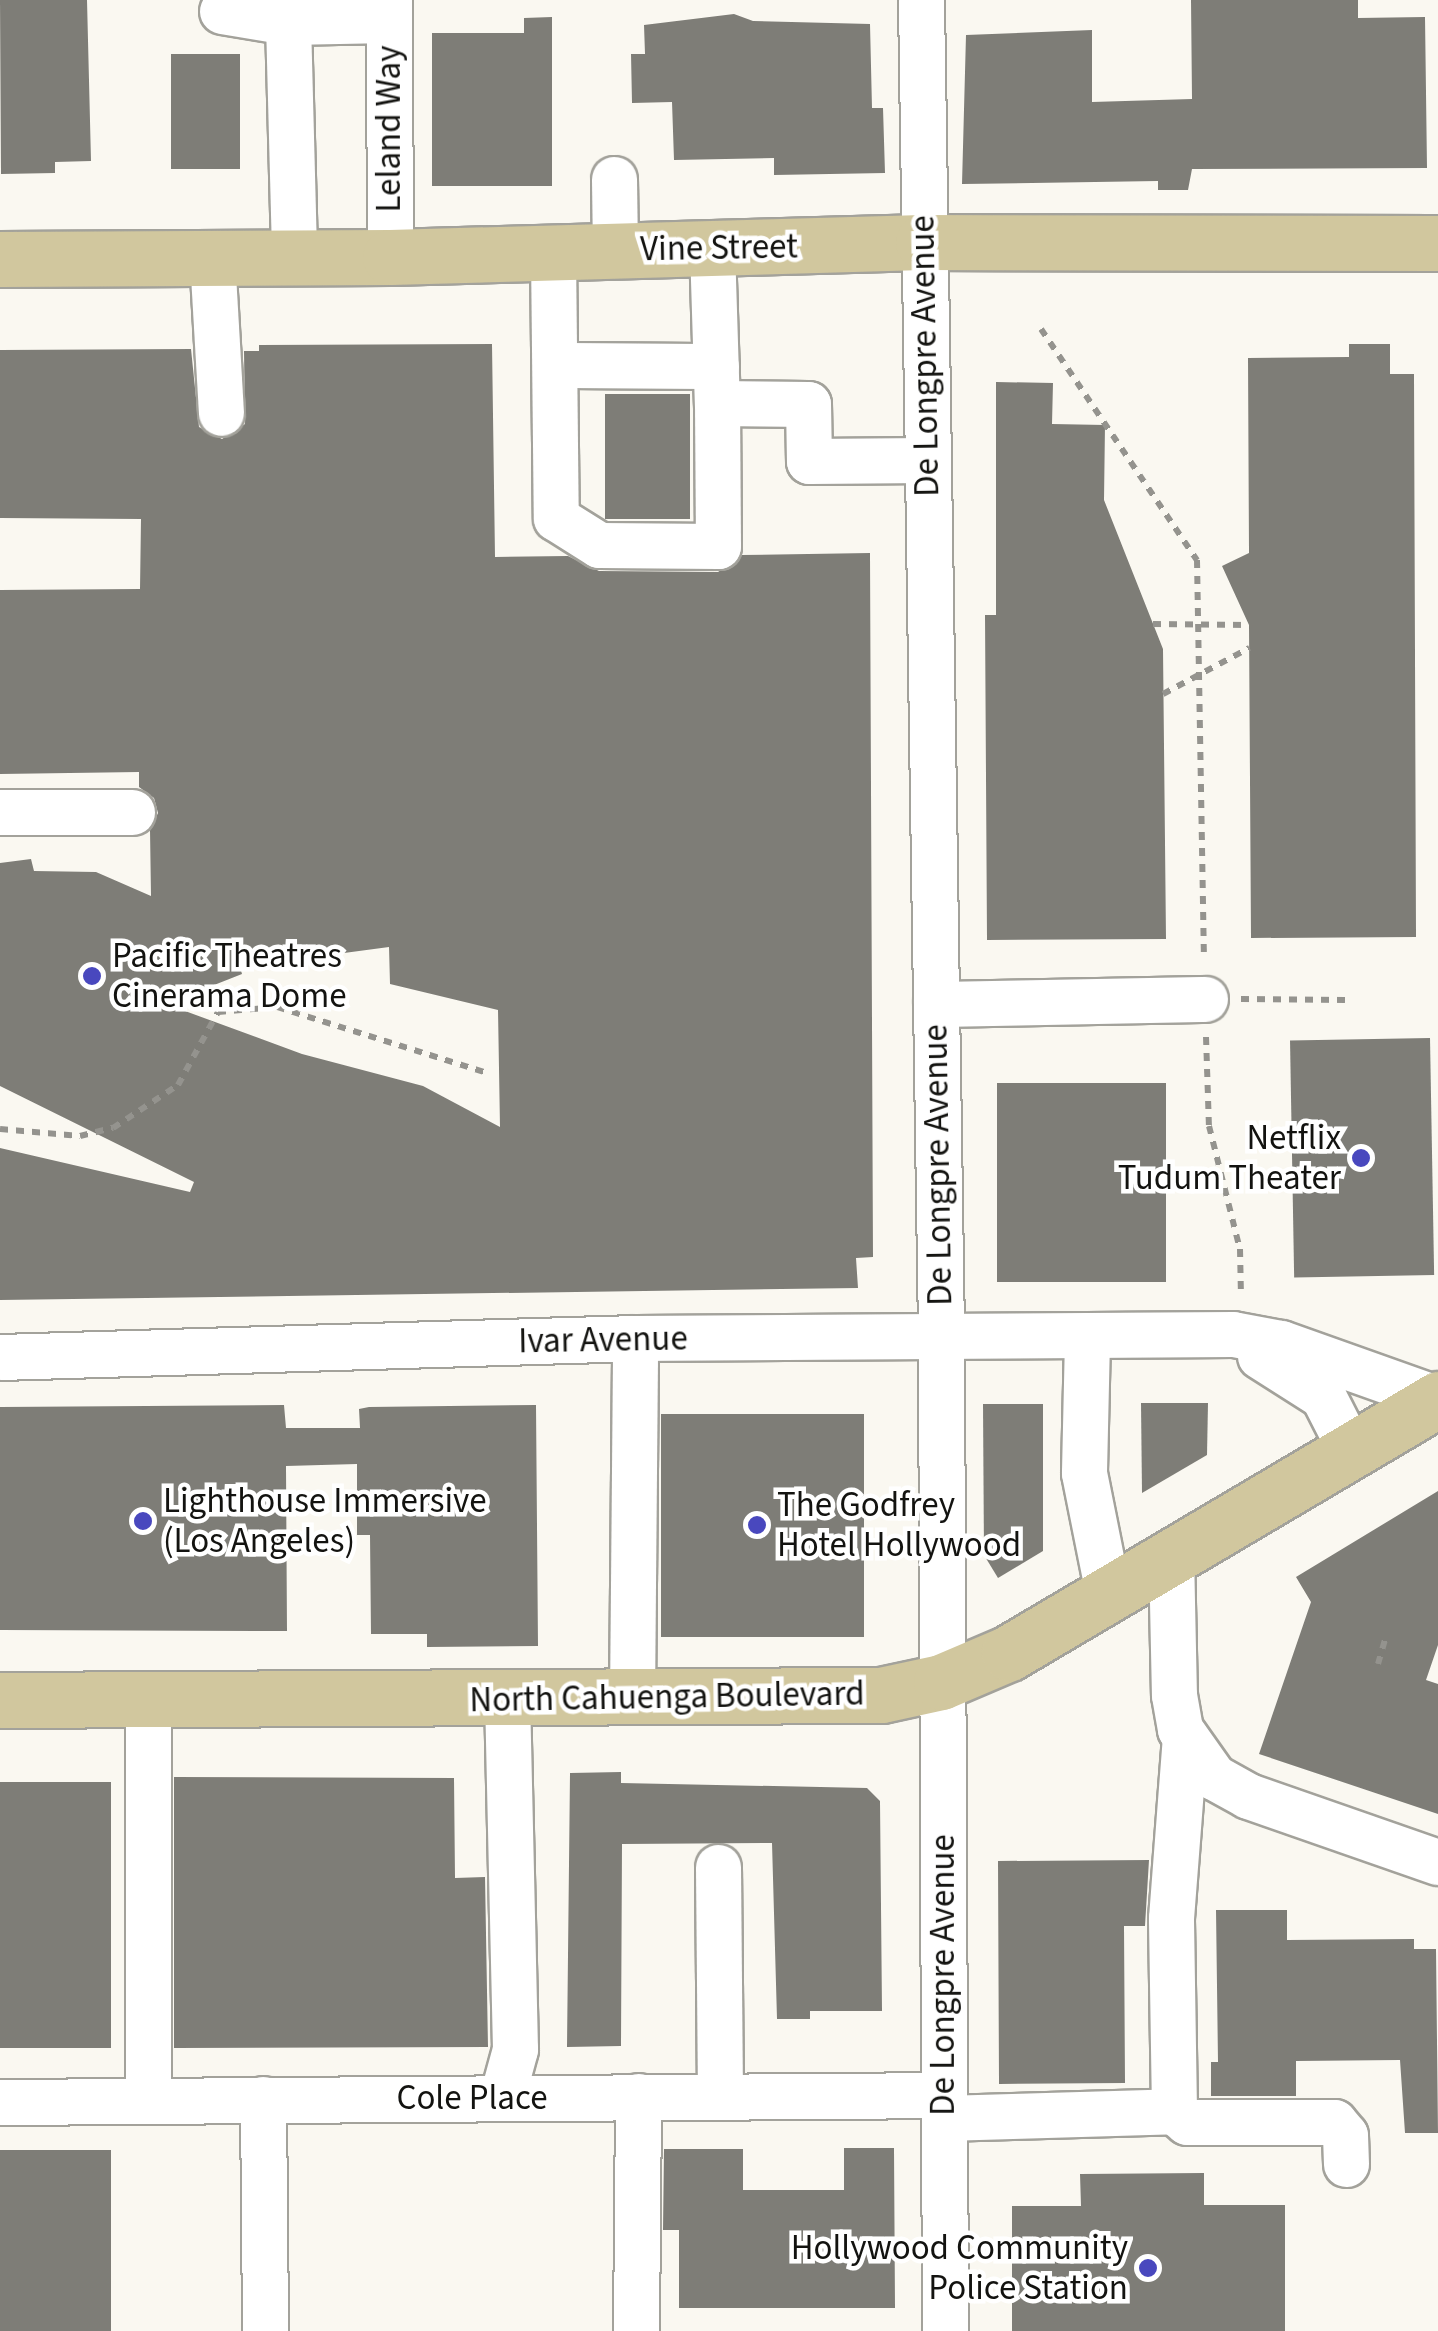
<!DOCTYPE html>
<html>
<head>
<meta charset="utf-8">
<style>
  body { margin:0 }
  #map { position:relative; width:1438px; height:2331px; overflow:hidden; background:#faf8f1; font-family:"Source Sans 3",sans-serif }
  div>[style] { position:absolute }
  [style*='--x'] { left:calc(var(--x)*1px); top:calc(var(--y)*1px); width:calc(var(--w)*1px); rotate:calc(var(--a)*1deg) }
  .building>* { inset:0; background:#7e7d77; transform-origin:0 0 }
  .path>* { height:6px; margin-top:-3px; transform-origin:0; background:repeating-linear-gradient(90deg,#94938e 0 8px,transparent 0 16px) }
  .roads { filter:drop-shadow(2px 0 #a3a29b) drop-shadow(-2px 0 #a3a29b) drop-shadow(0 2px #a3a29b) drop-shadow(0 -2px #a3a29b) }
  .minor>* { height:45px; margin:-22.5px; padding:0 22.5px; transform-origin:22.5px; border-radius:22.5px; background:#fff }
  .major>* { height:55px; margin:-27.5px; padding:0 27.5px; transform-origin:27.5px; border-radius:27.5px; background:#d1c79e }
  .path-bridge>* { height:6px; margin-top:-3px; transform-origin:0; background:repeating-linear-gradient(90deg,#94938e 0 8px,transparent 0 16px) }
  .dots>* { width:28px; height:28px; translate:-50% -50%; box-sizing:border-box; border:5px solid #fff; border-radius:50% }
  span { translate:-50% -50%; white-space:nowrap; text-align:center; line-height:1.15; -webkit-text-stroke:9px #fff; paint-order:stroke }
  .street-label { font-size:35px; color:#131310 }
  .poi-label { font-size:35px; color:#131310 }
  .left { translate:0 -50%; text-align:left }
  .right { translate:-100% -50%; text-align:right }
</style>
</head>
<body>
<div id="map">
  <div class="building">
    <i style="clip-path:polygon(0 0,87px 0,91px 161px,55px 162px,55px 173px,1px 174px)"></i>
    <i style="clip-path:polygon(1191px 0,1358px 0,1358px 18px,1425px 17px,1427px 168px,1192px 169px,1188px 190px,1158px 190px,1158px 181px,962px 184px,966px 35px,1092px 30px,1092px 102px,1192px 99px)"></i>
    <i style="clip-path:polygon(734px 14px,753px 21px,870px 24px,872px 108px,883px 108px,885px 173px,774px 175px,774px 158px,674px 160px,672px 102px,632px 103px,631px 54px,645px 54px,644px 25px)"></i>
    <i style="clip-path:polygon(552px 17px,552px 186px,432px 186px,432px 33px,524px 33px,524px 18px)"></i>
    <i style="left:240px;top:54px;width:115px;height:69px;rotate:90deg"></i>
    <i style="clip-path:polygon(evenodd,492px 344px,495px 557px,568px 556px,599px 571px,718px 572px,742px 555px,870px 553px,873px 1257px,856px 1258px,858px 1288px,0 1300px,0 1148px,190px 1192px,194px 1182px,0 1086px,0 863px,31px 859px,34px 871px,96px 872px,151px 896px,150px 830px,158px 813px,154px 798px,139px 787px,139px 772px,0 774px,0 590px,140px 589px,141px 519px,0 518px,0 350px,191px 349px,199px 427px,222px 439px,245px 424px,244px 351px,259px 351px,259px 345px,492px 344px,389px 947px,390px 984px,498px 1010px,500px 1127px,423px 1086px,302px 1054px,166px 1004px,242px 974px,240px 967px,389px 947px)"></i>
    <i style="clip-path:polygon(1349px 344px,1390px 344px,1390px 374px,1414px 374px,1416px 937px,1251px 938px,1249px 625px,1222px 566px,1249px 553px,1248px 358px,1349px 357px)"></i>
    <i style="clip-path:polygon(996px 382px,1053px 383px,1052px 424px,1105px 425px,1104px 500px,1163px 649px,1166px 939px,987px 940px,985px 615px,996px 615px)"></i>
    <i style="left:605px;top:394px;width:85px;height:125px"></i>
    <i style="left:1430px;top:1038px;width:237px;height:140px;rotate:89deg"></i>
    <i style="left:997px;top:1083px;width:169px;height:199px"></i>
    <i style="clip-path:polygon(1141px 1403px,1208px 1403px,1207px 1455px,1142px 1493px)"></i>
    <i style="clip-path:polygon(983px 1404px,1043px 1404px,1043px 1551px,998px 1578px,984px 1555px)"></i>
    <i style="clip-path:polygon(284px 1405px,286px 1428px,360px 1428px,359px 1409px,369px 1407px,536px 1405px,538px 1646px,427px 1647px,427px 1634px,371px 1634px,370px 1535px,357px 1535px,357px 1464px,286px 1466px,287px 1631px,0 1630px,0 1407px)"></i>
    <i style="left:661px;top:1414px;width:203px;height:223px"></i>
    <i style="clip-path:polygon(1438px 1491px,1438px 1645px,1426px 1680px,1438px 1684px,1438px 1814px,1259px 1754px,1311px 1602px,1296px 1577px)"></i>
    <i style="clip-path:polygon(621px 1772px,621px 1783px,867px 1788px,880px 1801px,882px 2011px,810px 2011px,810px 2019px,777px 2019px,772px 1843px,622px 1844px,621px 2046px,567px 2047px,570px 1773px)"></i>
    <i style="clip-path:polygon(174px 1777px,454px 1778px,455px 1878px,485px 1877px,488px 2047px,174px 2048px)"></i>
    <i style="left:0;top:1782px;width:111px;height:266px"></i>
    <i style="clip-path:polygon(1149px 1860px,1145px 1926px,1124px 1926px,1125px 2083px,999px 2084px,998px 1861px)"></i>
    <i style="clip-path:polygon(1216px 1910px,1287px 1910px,1287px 1940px,1414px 1939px,1414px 1949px,1436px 1949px,1438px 2133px,1405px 2133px,1400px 2060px,1296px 2061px,1296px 2096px,1211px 2096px,1211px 2062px,1218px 2062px)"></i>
    <i style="clip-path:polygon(844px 2148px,894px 2148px,895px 2308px,679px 2308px,679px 2230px,663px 2230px,664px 2149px,743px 2149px,743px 2190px,844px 2190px)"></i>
    <i style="left:111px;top:2150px;width:181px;height:111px;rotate:90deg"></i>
    <i style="clip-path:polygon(1204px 2173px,1204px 2205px,1285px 2205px,1285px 2331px,1012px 2331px,1012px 2206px,1081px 2206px,1080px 2174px)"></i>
  </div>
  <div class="path">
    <i style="--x:1041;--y:329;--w:279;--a:56"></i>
    <i style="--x:1197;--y:560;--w:400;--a:89"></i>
    <i style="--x:1241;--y:999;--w:104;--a:0.6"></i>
    <i style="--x:1206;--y:1037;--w:89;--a:88.1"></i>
    <i style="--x:1209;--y:1126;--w:127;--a:75.9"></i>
    <i style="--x:1240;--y:1249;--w:47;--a:88.8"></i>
    <i style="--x:0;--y:1129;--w:80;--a:5"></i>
    <i style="--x:80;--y:1136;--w:34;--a:-14"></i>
    <i style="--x:113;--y:1128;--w:78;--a:-33.5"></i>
    <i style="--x:178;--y:1085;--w:83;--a:-61.3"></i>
    <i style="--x:218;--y:1012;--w:59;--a:-4.8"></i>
    <i style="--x:277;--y:1007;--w:220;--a:17.4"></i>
    <i style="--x:1378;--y:1664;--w:25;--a:-74"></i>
  </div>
  <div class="roads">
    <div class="minor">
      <i style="--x:389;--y:0;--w:257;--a:89.8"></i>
      <i style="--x:921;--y:0;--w:1339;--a:89.14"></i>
      <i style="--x:941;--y:1339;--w:992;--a:89.77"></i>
      <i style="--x:222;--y:11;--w:67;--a:9.5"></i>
      <i style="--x:288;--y:22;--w:101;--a:-1.1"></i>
      <i style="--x:288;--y:22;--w:235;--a:88.5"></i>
      <i style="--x:614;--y:179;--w:72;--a:89.2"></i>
      <i style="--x:712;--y:248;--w:155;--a:88.2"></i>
      <i style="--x:717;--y:403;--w:91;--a:0.6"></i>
      <i style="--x:808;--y:404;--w:57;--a:89"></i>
      <i style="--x:809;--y:461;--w:118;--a:-0.5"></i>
      <i style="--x:553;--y:253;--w:265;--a:89.4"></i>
      <i style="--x:556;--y:518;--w:51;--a:32.1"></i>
      <i style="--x:599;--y:545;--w:119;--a:0.5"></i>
      <i style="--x:718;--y:546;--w:143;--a:-90.4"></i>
      <i style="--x:212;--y:257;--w:156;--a:86.7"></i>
      <i style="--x:555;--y:365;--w:161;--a:0.4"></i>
      <i style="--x:0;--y:812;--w:132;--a:0"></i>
      <i style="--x:936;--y:1004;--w:269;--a:-1.1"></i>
      <i style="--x:1087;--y:1339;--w:134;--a:91.3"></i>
      <i style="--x:1084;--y:1473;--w:122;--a:78.7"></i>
      <i style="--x:1260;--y:1356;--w:75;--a:32.4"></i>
      <i style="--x:1323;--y:1396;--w:62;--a:63"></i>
      <i style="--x:0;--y:1357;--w:635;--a:-1.71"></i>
      <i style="--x:635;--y:1338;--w:598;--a:-0.38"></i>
      <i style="--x:1233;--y:1334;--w:49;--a:10.6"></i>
      <i style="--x:1281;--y:1343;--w:167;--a:19.6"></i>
      <i style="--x:1171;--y:1554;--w:141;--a:88.8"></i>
      <i style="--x:1174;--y:1695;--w:35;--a:80"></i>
      <i style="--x:1180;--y:1729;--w:59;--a:54.7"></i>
      <i style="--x:1214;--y:1777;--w:39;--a:29"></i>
      <i style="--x:1248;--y:1796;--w:201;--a:19.2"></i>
      <i style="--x:148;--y:1700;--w:400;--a:90"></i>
      <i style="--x:632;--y:1700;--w:362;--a:-89.5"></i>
      <i style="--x:718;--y:1867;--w:229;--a:89.5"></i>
      <i style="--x:502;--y:2097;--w:50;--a:-74.8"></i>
      <i style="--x:515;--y:2049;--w:349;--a:-91.3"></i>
      <i style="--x:263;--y:2099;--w:232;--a:89.5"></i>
      <i style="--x:0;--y:2102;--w:944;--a:-0.42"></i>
      <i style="--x:1174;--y:2111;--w:17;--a:40"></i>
      <i style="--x:1187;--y:2122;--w:147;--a:0"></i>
      <i style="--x:1334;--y:2122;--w:17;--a:50"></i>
      <i style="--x:1345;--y:2135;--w:29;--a:88"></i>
      <i style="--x:944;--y:2118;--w:230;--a:-1.7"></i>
      <i style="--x:1174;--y:2111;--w:193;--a:-90.9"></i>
      <i style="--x:1171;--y:1918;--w:182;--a:-85.6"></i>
      <i style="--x:636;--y:2331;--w:235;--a:-89.5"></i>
    </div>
    <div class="major">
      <i style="--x:0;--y:259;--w:390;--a:-0.3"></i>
      <i style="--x:390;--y:257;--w:533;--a:-1.61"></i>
      <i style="--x:923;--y:242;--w:515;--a:0.11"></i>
      <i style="--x:0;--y:1700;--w:881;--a:-0.33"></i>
      <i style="--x:881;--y:1695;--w:61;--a:-12.2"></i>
      <i style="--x:941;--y:1682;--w:74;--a:-23.1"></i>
      <i style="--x:1009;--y:1653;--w:499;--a:-30.6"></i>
    </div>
  </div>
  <div class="path-bridge">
    <i style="--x:1153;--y:624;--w:96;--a:0.6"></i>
    <i style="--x:1163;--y:694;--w:98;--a:-28.1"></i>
  </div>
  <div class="dots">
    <i style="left:92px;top:976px;background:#4948be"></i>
    <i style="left:1361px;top:1158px;background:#4948be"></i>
    <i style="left:143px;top:1521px;background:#4948be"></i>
    <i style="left:757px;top:1525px;background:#4948be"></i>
    <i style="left:1148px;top:2268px;background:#4948be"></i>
  </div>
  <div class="street-label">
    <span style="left:389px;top:129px;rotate:-90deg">Leland Way</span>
    <span style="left:719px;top:248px;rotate:-1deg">Vine Street</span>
    <span style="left:925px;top:356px;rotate:-91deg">De Longpre Avenue</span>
    <span style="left:938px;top:1165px;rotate:-91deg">De Longpre Avenue</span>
    <span style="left:603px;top:1340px;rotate:-1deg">Ivar Avenue</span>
    <span style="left:667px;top:1697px;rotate:-1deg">North Cahuenga Boulevard</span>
    <span style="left:943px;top:1975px;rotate:-90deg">De Longpre Avenue</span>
    <span style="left:472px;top:2098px">Cole Place</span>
  </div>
  <div class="poi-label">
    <span class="left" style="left:112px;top:976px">Pacific Theatres<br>Cinerama Dome</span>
    <span class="right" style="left:1341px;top:1158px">Netflix<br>Tudum Theater</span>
    <span class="left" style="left:163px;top:1521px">Lighthouse Immersive<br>(Los Angeles)</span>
    <span class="left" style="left:777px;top:1525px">The Godfrey<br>Hotel Hollywood</span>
    <span class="right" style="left:1128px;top:2268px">Hollywood Community<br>Police Station</span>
  </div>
</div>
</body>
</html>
